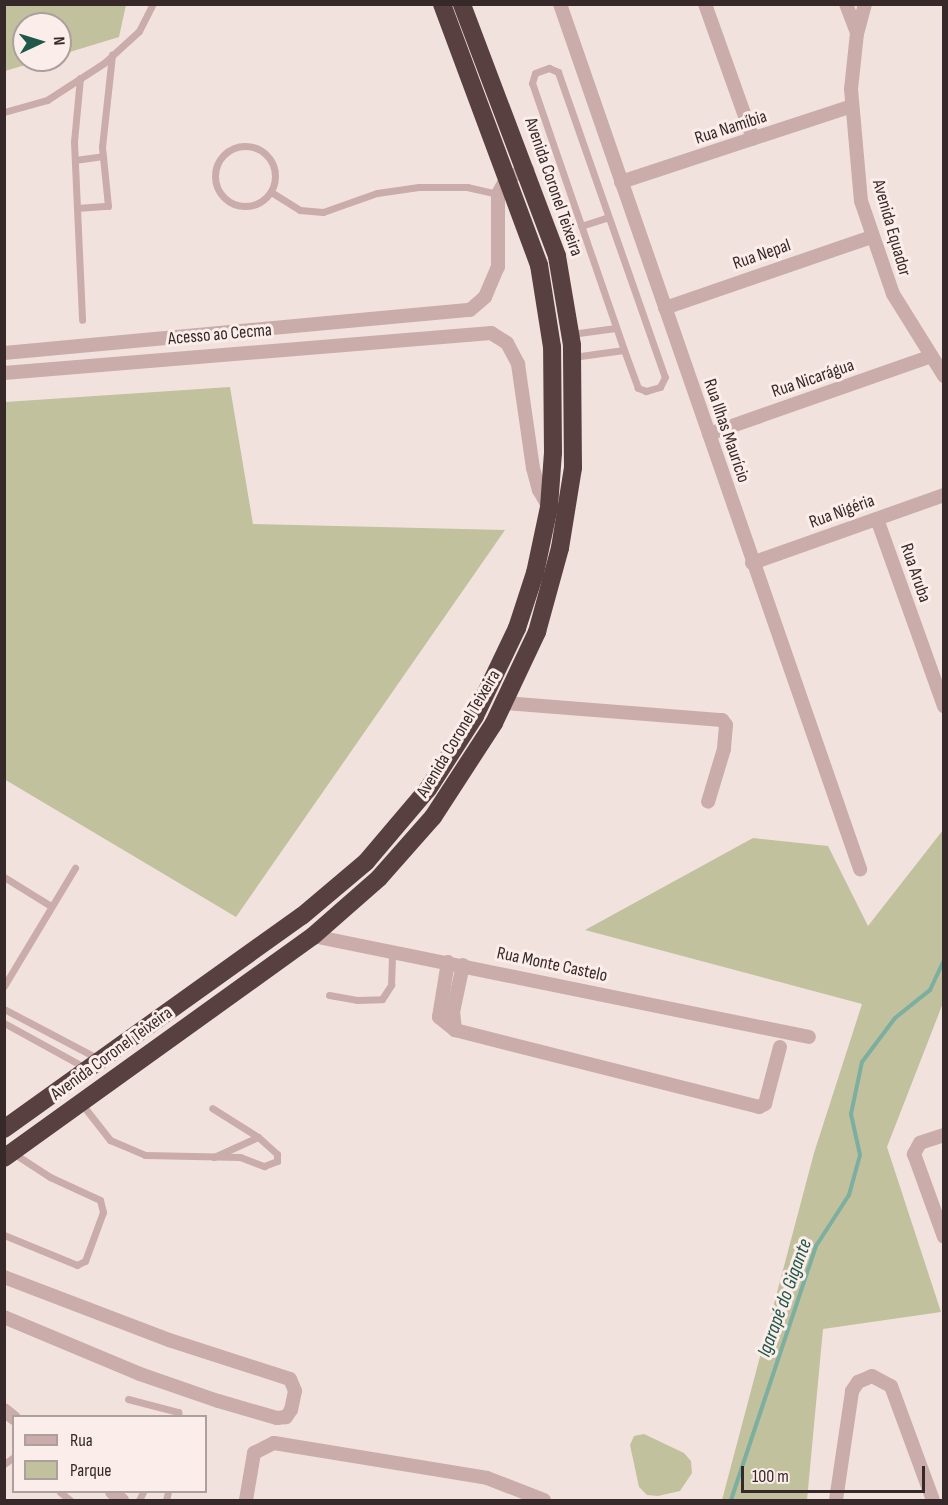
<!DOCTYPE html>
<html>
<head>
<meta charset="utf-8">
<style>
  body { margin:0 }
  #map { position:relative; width:948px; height:1505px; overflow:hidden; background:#f2e2de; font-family:"Sofia Sans Condensed",sans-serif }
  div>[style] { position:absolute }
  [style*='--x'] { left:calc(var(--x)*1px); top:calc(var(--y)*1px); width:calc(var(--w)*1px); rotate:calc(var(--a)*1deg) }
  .green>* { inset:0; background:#c1c19e }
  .stream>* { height:4px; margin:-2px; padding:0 2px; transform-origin:2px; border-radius:2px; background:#7dafa0 }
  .lane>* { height:7px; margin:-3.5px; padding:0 3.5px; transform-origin:3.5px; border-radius:3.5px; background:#caadaa }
  .lane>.ring { margin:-3.5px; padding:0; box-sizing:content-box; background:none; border:7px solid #caadaa; border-radius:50% }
  .street>* { height:14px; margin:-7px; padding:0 7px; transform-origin:7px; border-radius:7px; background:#caadaa }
  .highway>* { height:18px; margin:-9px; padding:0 9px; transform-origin:9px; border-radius:9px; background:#584041 }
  span { translate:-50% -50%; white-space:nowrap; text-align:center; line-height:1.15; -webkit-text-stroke:6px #faedea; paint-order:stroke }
  .street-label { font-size:18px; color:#372929 }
  .water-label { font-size:20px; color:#1f5849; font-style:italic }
  .frame { position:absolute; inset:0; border:6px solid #372929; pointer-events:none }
  .legend { position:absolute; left:12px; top:1415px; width:195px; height:78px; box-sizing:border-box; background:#faedea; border:2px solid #ac9f9d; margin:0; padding:8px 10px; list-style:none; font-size:18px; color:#372929 }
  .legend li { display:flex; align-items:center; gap:12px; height:30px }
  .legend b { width:30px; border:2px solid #ac9f9d }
  .north { position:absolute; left:12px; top:12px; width:60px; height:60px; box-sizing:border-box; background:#faedea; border:2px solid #ac9f9d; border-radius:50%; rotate:86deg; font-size:16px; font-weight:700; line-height:24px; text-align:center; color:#372929 }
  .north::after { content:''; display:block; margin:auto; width:21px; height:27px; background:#1f5849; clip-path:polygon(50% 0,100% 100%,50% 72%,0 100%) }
  .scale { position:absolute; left:741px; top:1466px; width:184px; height:27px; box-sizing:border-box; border:3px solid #372929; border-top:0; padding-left:8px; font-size:18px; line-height:21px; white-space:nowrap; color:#372929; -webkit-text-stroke:4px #faedea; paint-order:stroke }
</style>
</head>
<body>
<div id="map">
  <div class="green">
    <i style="clip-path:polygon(5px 4px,126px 4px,126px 5px,119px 37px,60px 55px,60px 24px,24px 24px,24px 60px,42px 60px,5px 71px)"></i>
    <i style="clip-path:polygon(230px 387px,253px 524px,505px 530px,236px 917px,4px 779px,5px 402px)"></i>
    <i style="clip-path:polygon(943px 830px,943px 1003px,887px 1147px,941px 1312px,823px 1329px,807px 1500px,722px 1500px,814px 1153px,862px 1004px,585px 930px,753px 838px,828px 846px,868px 926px)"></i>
    <i style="clip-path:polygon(644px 1434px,684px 1453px,691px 1461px,692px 1473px,680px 1491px,658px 1496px,647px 1495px,639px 1487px,630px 1445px,634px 1436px)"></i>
  </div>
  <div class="stream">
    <i style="--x:731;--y:1500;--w:268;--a:-71.5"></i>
    <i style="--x:816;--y:1246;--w:61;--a:-57.1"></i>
    <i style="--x:849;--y:1195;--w:41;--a:-74.6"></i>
    <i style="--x:860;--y:1155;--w:42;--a:-102.4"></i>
    <i style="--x:851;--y:1114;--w:53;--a:-78.1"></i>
    <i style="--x:862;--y:1062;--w:55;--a:-53.1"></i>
    <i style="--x:895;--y:1018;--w:45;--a:-38.7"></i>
    <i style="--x:930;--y:990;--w:33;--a:-65"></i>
  </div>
  <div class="lane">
    <i style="--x:549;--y:68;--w:10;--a:24"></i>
    <i style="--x:558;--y:72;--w:323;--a:70.7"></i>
    <i style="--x:665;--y:377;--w:11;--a:117"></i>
    <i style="--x:660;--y:387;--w:15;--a:164"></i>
    <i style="--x:646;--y:391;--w:9;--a:-159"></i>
    <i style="--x:638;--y:388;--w:40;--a:-110.2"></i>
    <i style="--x:624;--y:350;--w:282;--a:-109"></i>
    <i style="--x:532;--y:83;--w:10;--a:-73"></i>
    <i style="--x:535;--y:73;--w:15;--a:-20"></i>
    <i style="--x:80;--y:78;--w:64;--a:95.4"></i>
    <i style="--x:74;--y:142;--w:178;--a:87.4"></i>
    <i style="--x:4;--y:112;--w:45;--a:-15.6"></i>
    <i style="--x:47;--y:100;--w:68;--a:-33"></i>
    <i style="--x:104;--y:63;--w:47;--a:-42.4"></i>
    <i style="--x:139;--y:31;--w:30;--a:-63"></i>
    <i class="ring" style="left:215px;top:146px;width:53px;height:53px"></i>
    <i style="--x:75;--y:160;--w:28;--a:-8"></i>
    <i style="--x:271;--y:192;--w:34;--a:32"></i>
    <i style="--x:300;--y:210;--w:23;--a:5"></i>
    <i style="--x:323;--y:212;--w:57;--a:-19.4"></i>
    <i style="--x:377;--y:193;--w:42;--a:-8.1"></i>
    <i style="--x:419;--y:187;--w:48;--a:0"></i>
    <i style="--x:467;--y:187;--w:32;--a:13"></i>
    <i style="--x:77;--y:208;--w:31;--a:-4"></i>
    <i style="--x:108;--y:206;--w:59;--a:-95.8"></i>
    <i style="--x:102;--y:147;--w:93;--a:-83.8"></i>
    <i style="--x:581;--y:226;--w:28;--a:-18"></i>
    <i style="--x:571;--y:334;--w:45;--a:-7.6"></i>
    <i style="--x:573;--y:357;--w:51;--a:-7.8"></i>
    <i style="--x:4;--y:877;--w:55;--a:31.7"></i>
    <i style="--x:4;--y:986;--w:138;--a:-59"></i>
    <i style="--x:329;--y:995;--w:28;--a:10"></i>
    <i style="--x:357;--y:1000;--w:25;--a:-2"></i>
    <i style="--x:382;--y:999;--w:17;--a:-57"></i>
    <i style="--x:391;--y:985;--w:34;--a:-88"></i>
    <i style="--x:4;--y:1009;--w:107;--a:27.8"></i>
    <i style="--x:4;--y:1023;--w:94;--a:28.8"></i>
    <i style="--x:81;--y:1103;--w:47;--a:51.9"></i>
    <i style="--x:110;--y:1140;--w:38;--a:23"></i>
    <i style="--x:145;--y:1155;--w:95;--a:1.2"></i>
    <i style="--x:240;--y:1157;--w:26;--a:21"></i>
    <i style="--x:264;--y:1166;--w:14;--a:-21"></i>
    <i style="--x:277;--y:1161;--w:7;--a:-90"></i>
    <i style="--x:277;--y:1154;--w:25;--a:-138"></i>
    <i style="--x:258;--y:1137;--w:54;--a:-147.8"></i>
    <i style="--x:214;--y:1157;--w:48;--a:-24.4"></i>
    <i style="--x:4;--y:1235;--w:79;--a:22.3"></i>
    <i style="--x:77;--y:1265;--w:9;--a:-27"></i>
    <i style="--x:85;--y:1261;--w:52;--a:-69.8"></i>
    <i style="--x:103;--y:1212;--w:12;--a:-104"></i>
    <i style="--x:100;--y:1200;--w:55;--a:-155.3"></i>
    <i style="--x:50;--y:1177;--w:44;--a:-147"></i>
    <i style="--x:128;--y:1399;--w:52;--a:14.6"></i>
    <i style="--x:178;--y:1412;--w:4;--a:76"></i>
    <i style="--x:4;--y:1464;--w:12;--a:-35"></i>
    <i style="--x:60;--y:1492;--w:13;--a:39"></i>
    <i style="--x:139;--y:1500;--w:9;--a:-63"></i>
    <i style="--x:166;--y:1500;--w:8;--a:-76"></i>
  </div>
  <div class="street">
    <i style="--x:560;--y:4;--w:916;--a:70.87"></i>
    <i style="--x:705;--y:4;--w:143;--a:70.4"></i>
    <i style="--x:846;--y:4;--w:31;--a:69"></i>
    <i style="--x:865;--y:4;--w:30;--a:105"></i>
    <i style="--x:857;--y:33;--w:56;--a:96.1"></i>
    <i style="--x:851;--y:89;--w:112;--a:84.9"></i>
    <i style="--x:861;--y:201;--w:98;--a:71"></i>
    <i style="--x:893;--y:294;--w:97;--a:58.1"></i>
    <i style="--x:621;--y:182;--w:243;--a:-18.2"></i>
    <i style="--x:665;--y:308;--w:218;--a:-19"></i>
    <i style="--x:4;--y:353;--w:468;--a:-5.3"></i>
    <i style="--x:470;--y:310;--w:20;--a:-41"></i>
    <i style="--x:485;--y:297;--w:33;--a:-67"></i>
    <i style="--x:498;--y:267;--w:73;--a:-90"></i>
    <i style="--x:498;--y:194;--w:18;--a:-61"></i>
    <i style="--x:507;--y:178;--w:22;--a:-22"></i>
    <i style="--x:4;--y:373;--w:489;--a:-4.7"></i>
    <i style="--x:491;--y:333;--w:19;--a:32"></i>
    <i style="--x:507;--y:343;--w:24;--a:62"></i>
    <i style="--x:518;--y:364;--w:105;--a:81.8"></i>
    <i style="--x:533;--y:468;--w:23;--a:75"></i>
    <i style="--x:539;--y:490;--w:20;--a:60"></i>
    <i style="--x:709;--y:434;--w:233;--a:-19.3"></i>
    <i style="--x:877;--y:519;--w:199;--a:70.3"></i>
    <i style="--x:752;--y:563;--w:204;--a:-19.5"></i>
    <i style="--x:505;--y:703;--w:218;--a:4.5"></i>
    <i style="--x:722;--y:720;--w:6;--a:51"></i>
    <i style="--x:726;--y:725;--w:24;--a:95"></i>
    <i style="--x:724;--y:749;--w:55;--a:106.8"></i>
    <i style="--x:313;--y:936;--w:506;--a:11.51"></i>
    <i style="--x:448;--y:962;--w:56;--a:99.3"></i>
    <i style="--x:439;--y:1017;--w:21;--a:39"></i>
    <i style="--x:455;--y:1030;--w:314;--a:14.2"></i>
    <i style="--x:759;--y:1107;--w:7;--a:-27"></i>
    <i style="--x:765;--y:1104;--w:59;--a:-75.3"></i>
    <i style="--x:455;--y:1030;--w:18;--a:-96"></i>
    <i style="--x:453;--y:1012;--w:48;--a:-78"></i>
    <i style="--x:944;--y:1135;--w:25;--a:162"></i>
    <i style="--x:920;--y:1143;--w:13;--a:119"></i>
    <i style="--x:914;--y:1154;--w:88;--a:70.1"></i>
    <i style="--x:4;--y:1277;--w:177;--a:20.9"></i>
    <i style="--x:169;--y:1340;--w:127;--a:17.9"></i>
    <i style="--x:290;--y:1379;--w:13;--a:67"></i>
    <i style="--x:295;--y:1391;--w:19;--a:102"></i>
    <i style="--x:291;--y:1410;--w:9;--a:126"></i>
    <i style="--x:286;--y:1417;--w:9;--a:174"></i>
    <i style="--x:277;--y:1418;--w:61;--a:-163.9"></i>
    <i style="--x:218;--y:1401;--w:83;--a:-160.9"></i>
    <i style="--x:140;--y:1374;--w:147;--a:-157.3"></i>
    <i style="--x:4;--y:1410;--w:13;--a:39"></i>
    <i style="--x:112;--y:1492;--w:13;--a:39"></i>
    <i style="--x:246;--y:1500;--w:48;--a:-80.3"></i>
    <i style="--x:254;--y:1453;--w:22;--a:-27"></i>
    <i style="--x:274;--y:1443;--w:216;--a:9.3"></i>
    <i style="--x:487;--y:1478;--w:61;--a:21.1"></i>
    <i style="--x:836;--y:1500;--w:110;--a:-81.6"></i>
    <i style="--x:852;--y:1391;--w:11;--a:-56"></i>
    <i style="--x:858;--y:1382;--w:15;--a:-23"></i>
    <i style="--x:872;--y:1376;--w:21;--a:28"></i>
    <i style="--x:891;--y:1386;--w:121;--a:69.8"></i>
  </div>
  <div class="highway">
    <i style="--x:4;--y:1129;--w:366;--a:-35.6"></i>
    <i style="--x:302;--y:916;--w:84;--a:-40.2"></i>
    <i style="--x:366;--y:862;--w:96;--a:-49.7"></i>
    <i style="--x:428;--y:789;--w:87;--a:-57.2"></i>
    <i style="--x:475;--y:716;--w:98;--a:-64.5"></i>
    <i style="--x:517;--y:628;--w:58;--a:-71.9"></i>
    <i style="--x:535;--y:573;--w:67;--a:-78"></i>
    <i style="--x:549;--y:507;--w:54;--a:-85.8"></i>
    <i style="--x:553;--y:453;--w:106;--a:-90.5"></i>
    <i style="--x:552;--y:347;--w:83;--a:-99"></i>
    <i style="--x:539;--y:265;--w:278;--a:-110.4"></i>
    <i style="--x:4;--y:1158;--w:380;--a:-35.7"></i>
    <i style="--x:313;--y:936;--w:88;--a:-41.3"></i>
    <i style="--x:379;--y:878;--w:81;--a:-48.5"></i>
    <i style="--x:433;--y:817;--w:112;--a:-57"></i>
    <i style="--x:494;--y:723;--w:101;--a:-64.7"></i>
    <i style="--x:537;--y:632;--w:87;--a:-74.7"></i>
    <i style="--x:560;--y:548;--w:81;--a:-80.8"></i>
    <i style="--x:573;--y:468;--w:123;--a:-90.5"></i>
    <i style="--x:572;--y:345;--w:90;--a:-99.6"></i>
    <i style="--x:557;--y:256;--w:269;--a:-110.7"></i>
  </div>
  <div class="street-label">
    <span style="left:731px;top:128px;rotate:-18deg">Rua Namíbia</span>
    <span style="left:553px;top:187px;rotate:71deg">Avenida Coronel Teixeira</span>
    <span style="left:891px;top:228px;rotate:74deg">Avenida Equador</span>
    <span style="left:762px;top:255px;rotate:-19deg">Rua Nepal</span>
    <span style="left:220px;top:335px;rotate:-5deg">Acesso ao Cecma</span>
    <span style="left:813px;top:379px;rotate:-19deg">Rua Nicarágua</span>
    <span style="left:726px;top:431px;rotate:71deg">Rua Ilhas Maurício</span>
    <span style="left:842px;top:512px;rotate:-20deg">Rua Nigéria</span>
    <span style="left:915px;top:573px;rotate:71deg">Rua Aruba</span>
    <span style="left:459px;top:734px;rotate:-59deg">Avenida Coronel Teixeira</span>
    <span style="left:552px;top:965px;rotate:12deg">Rua Monte Castelo</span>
    <span style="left:112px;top:1054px;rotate:-36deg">Avenida Coronel Teixeira</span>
  </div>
  <div class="water-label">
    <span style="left:785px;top:1298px;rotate:-70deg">Igarapé do Gigante</span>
  </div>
  <div class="frame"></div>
  <ul class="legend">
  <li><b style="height:8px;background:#caadaa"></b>Rua</li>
  <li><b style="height:16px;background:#c1c19e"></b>Parque</li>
  </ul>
  <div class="north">N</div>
  <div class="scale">100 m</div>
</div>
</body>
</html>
